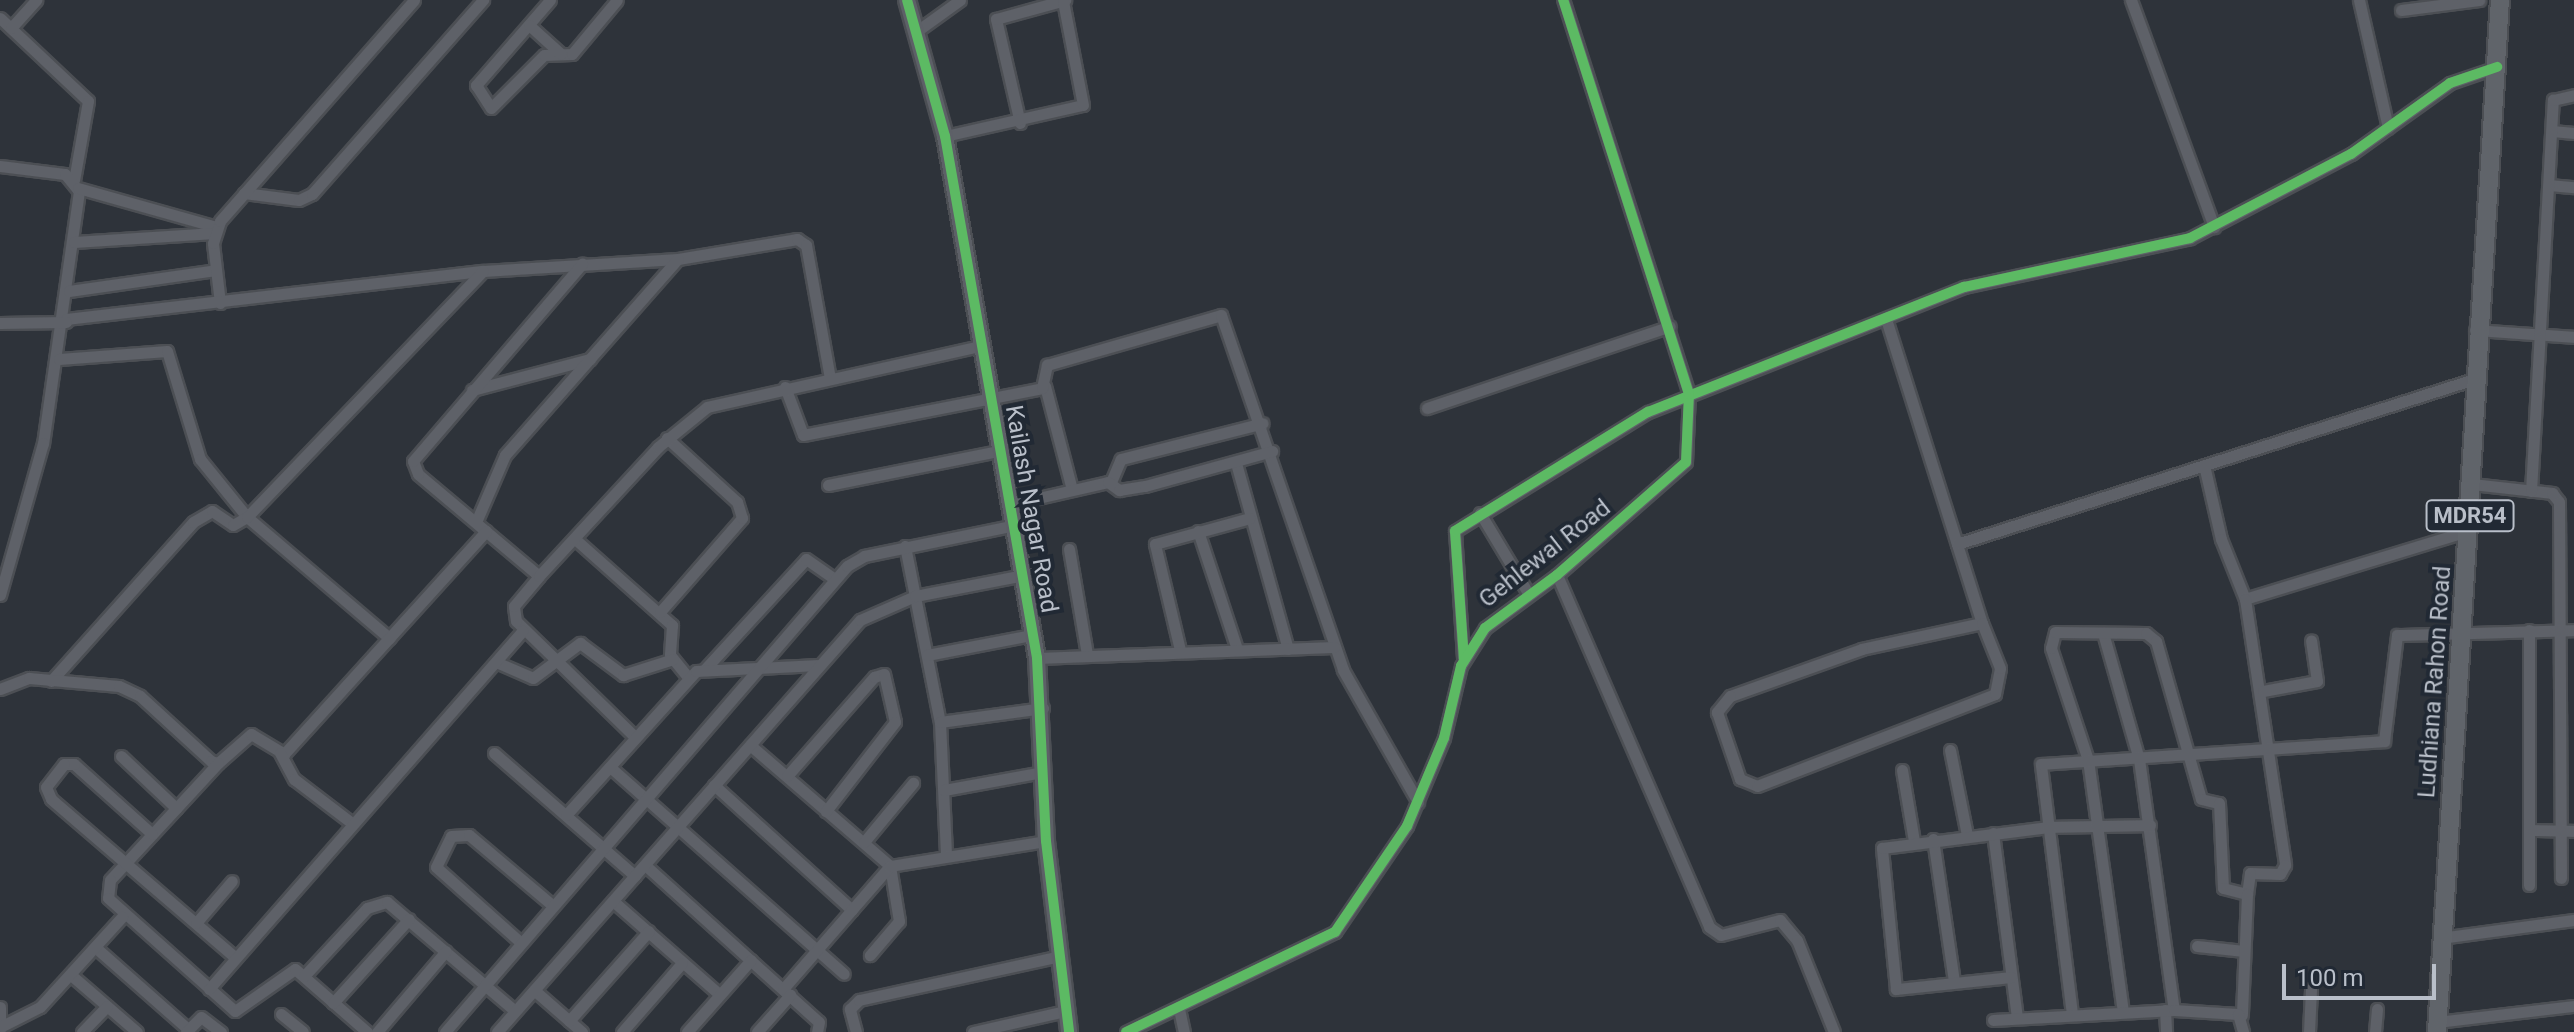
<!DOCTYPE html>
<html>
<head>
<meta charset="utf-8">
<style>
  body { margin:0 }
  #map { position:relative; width:2574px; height:1032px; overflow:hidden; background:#2e333a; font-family:Roboto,sans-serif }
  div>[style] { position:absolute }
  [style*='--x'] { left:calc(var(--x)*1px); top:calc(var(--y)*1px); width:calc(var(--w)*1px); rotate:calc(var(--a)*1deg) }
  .roads { filter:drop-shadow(2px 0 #4c4f54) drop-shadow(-2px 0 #4c4f54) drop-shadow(0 2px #4c4f54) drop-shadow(0 -2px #4c4f54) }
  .street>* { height:11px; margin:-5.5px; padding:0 5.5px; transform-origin:5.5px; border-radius:5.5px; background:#5e6168 }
  .secondary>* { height:16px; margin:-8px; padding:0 8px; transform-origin:8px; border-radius:8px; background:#5d6067 }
  .primary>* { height:18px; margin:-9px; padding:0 9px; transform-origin:9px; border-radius:9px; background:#60646a }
  .cycleway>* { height:10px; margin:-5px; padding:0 5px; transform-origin:5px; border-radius:5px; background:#5cba63 }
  span { translate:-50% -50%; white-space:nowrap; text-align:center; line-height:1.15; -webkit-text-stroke:8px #212934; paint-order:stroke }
  .shield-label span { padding:2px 6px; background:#212934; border:2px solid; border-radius:6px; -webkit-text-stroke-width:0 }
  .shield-label { font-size:22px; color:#b9bfc9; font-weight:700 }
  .street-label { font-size:24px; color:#b9bfc9 }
  .scale { position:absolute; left:2282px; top:964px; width:154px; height:36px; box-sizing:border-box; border:4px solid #b9bfc9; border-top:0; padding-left:10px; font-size:24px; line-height:28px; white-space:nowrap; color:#b9bfc9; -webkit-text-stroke:6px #212934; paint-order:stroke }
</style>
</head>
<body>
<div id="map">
  <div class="roads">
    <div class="street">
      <i style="--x:550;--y:0;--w:113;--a:131"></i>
      <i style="--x:476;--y:85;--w:27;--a:57"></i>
      <i style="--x:491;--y:108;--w:75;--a:-45"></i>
      <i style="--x:544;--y:55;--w:28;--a:-2"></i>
      <i style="--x:572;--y:54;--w:70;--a:-50.2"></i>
      <i style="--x:2131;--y:0;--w:242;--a:69.9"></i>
      <i style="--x:2359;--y:0;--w:131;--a:77.2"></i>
      <i style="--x:2401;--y:10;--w:79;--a:-7.3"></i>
      <i style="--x:0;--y:18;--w:121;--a:43.3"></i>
      <i style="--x:88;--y:101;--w:80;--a:100"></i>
      <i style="--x:529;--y:25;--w:43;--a:42.2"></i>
      <i style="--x:11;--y:28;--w:38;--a:-48"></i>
      <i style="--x:917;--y:31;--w:53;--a:-35.8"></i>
      <i style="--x:1020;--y:123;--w:107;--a:-103"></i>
      <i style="--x:996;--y:19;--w:72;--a:-15.4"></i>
      <i style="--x:2552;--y:131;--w:22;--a:5"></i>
      <i style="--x:945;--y:136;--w:141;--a:-12.7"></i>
      <i style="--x:1083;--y:105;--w:106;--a:-100.9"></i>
      <i style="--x:0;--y:166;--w:65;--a:7"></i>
      <i style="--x:65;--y:174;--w:22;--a:51"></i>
      <i style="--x:79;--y:191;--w:255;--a:98.1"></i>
      <i style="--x:43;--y:443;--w:158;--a:105.8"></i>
      <i style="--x:2549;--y:185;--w:25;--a:5"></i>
      <i style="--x:78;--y:188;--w:144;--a:15.7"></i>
      <i style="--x:244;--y:193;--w:55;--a:7.3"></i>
      <i style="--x:299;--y:200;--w:14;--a:-25"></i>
      <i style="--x:312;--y:194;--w:259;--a:-48.6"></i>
      <i style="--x:74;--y:242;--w:141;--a:-3.7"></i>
      <i style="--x:69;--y:291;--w:148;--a:-8.1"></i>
      <i style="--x:220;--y:303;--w:60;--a:-96.7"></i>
      <i style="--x:213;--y:243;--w:23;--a:-72"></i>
      <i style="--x:220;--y:221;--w:294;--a:-48.7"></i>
      <i style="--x:66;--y:319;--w:420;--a:-6.6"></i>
      <i style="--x:483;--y:271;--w:195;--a:-3.5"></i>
      <i style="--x:678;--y:259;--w:121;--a:-9.5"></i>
      <i style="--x:797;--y:239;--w:11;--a:34"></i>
      <i style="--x:806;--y:245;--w:135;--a:79.8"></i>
      <i style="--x:1886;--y:319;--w:319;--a:72.5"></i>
      <i style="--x:1982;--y:623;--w:123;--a:167.8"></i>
      <i style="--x:1862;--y:649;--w:140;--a:160.4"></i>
      <i style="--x:1730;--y:696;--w:21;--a:129"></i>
      <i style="--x:1717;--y:712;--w:71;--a:71.1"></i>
      <i style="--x:1740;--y:779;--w:18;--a:22"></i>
      <i style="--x:1757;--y:786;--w:255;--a:-21.1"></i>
      <i style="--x:1995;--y:694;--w:26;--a:-79"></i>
      <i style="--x:2000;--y:668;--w:48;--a:-111.8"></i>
      <i style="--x:0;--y:323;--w:66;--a:-0.9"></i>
      <i style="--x:2475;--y:330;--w:99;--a:4"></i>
      <i style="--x:59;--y:359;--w:108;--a:-4.2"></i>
      <i style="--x:167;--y:351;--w:113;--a:73"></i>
      <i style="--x:200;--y:459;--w:75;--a:51"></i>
      <i style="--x:247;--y:517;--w:187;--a:40.4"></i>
      <i style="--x:1045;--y:386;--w:107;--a:75.4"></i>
      <i style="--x:785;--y:387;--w:51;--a:69.4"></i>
      <i style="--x:803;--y:435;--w:244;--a:-11.1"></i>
      <i style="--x:1042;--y:388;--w:24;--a:-78"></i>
      <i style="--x:1047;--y:365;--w:181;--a:-16"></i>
      <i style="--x:1221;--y:315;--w:375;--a:71"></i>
      <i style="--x:1343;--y:670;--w:152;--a:60.4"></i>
      <i style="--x:472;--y:390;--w:122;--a:-14.7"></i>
      <i style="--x:1427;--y:408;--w:256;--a:-18.6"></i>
      <i style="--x:1236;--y:463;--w:193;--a:74.4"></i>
      <i style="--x:2204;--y:465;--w:76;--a:77.1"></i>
      <i style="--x:2221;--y:539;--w:65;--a:68.2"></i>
      <i style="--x:2245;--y:599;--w:223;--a:-17"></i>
      <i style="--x:1111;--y:482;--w:25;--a:-67"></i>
      <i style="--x:1121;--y:459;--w:146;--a:-14.2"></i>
      <i style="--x:2472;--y:484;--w:81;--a:6.4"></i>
      <i style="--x:2552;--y:493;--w:11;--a:52"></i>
      <i style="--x:2559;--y:502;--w:376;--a:89.7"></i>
      <i style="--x:828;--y:485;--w:178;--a:-11.3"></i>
      <i style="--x:2531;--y:491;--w:392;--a:-86.8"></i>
      <i style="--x:2553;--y:100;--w:22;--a:-13"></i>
      <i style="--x:1012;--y:504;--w:98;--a:-12.9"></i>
      <i style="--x:1108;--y:482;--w:14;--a:36"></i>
      <i style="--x:1119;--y:490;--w:26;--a:-9"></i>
      <i style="--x:1145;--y:486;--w:132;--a:-15.4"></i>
      <i style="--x:1480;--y:513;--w:93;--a:59"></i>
      <i style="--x:476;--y:522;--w:73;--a:-66.6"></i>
      <i style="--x:505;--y:455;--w:261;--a:-48.6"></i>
      <i style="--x:1198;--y:531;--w:124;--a:71.7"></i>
      <i style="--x:575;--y:539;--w:130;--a:41.6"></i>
      <i style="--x:672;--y:625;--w:30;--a:94"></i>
      <i style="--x:670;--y:655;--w:28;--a:51"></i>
      <i style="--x:1957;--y:544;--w:536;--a:-17.69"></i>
      <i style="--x:905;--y:546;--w:179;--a:78.8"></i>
      <i style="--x:940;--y:722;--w:133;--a:87.4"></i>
      <i style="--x:1069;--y:549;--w:107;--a:80.3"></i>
      <i style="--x:1557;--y:575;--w:383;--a:66.6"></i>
      <i style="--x:1709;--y:927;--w:14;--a:34"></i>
      <i style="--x:1721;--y:935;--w:61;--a:-14.3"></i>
      <i style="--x:1780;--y:920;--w:26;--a:50"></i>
      <i style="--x:1797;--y:940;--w:99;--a:68.1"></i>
      <i style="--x:539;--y:576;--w:158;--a:-139.9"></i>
      <i style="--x:418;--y:474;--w:14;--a:-111"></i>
      <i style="--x:413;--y:461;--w:260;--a:-49.4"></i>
      <i style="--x:2245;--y:599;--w:269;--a:81.4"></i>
      <i style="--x:2285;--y:865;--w:10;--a:119"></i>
      <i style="--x:2280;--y:874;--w:30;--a:-178"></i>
      <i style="--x:2250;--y:873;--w:21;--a:98"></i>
      <i style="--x:660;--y:612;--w:125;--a:-48.9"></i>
      <i style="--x:742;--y:518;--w:17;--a:-107"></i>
      <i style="--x:737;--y:502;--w:95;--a:-137.6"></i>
      <i style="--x:2103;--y:633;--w:131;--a:74.1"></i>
      <i style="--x:2139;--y:759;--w:253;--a:82.1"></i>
      <i style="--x:1180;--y:650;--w:109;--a:-103.3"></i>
      <i style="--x:1155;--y:544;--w:98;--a:-15.3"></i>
      <i style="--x:927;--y:655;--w:107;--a:-10.8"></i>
      <i style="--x:1037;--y:658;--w:297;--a:-2.1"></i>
      <i style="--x:1463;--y:658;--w:127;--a:-93.6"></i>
      <i style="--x:1455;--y:531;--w:227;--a:-31.7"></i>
      <i style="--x:1648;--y:412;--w:340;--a:-21.6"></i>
      <i style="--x:1964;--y:287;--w:231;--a:-12.2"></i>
      <i style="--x:2190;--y:238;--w:182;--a:-27.6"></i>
      <i style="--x:2351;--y:154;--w:122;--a:-35.6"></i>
      <i style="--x:2450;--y:83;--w:50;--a:-18.8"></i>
      <i style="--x:496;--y:662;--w:40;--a:23.4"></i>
      <i style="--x:533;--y:678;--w:59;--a:-36.7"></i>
      <i style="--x:580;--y:643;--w:54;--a:36.7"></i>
      <i style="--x:623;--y:675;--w:52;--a:-17.7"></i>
      <i style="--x:705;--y:669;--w:149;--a:-47.4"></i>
      <i style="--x:806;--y:559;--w:35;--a:35"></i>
      <i style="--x:51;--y:681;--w:213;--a:-48.2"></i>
      <i style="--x:193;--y:522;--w:22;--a:-30"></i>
      <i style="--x:212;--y:511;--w:25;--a:34"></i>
      <i style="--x:233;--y:525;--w:16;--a:-30"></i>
      <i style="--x:247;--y:517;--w:341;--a:-46.2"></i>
      <i style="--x:0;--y:689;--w:31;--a:-21"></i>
      <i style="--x:29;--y:678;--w:90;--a:5.1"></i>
      <i style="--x:119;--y:686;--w:23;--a:25"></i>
      <i style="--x:140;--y:696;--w:96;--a:42.5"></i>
      <i style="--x:211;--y:761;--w:7;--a:16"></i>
      <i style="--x:218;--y:763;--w:44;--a:-41.3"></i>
      <i style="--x:251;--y:734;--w:39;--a:31"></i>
      <i style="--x:284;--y:754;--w:301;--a:-47.8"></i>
      <i style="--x:2263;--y:691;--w:55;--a:-10.5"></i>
      <i style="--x:2317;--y:681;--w:41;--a:-98.3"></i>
      <i style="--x:940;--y:722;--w:104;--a:-7.7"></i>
      <i style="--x:635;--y:737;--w:166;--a:-135.7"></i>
      <i style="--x:516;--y:621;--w:15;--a:-98"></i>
      <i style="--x:514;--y:606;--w:39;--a:-50"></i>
      <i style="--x:539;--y:576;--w:176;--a:-47.3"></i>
      <i style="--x:658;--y:447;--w:63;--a:-39.2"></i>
      <i style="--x:707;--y:407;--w:281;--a:-12.6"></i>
      <i style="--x:750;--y:745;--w:185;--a:40.8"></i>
      <i style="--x:890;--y:866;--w:56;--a:80.7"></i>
      <i style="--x:899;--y:921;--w:45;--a:130.5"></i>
      <i style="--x:1950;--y:750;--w:87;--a:78.7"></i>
      <i style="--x:280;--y:753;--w:30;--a:62"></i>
      <i style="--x:294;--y:779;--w:74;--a:37.3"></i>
      <i style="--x:494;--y:753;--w:187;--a:41.1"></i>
      <i style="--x:121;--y:756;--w:76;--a:43.4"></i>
      <i style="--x:218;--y:763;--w:159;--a:132.7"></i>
      <i style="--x:110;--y:880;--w:18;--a:96"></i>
      <i style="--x:108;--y:898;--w:170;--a:41.7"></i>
      <i style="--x:235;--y:1011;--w:73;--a:-35"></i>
      <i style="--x:295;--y:969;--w:96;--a:41.2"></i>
      <i style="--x:610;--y:767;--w:312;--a:41.5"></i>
      <i style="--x:1902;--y:770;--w:72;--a:80.4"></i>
      <i style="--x:787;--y:776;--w:132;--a:-48.7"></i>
      <i style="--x:874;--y:677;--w:10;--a:-17"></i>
      <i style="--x:884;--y:674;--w:49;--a:77.1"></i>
      <i style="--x:895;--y:722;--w:113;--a:127.8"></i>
      <i style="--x:714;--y:785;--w:186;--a:42.2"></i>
      <i style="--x:944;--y:790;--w:101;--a:-10.3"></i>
      <i style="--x:566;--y:815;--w:194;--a:-47.9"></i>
      <i style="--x:696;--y:671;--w:123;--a:-2.8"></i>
      <i style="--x:2530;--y:830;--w:44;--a:1.3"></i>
      <i style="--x:1993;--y:833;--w:186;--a:82.6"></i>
      <i style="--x:152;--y:834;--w:105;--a:-138.1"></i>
      <i style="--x:74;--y:764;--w:10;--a:180"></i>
      <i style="--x:64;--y:764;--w:29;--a:128"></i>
      <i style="--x:46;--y:787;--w:13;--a:67"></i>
      <i style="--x:51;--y:799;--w:243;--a:40.7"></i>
      <i style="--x:1933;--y:839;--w:145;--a:81.6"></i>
      <i style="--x:864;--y:842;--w:77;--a:-50.3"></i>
      <i style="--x:645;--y:865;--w:234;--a:42.1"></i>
      <i style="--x:819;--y:1022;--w:10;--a:101"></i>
      <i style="--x:2529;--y:885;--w:255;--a:-90"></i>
      <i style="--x:613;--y:901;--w:142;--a:41.3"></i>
      <i style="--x:196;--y:923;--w:55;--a:-49.4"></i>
      <i style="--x:2440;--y:938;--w:135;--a:-7.7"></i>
      <i style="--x:519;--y:941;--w:111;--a:-138.3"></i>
      <i style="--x:436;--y:867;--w:34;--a:-64"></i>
      <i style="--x:451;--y:836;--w:18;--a:-3"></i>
      <i style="--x:469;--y:835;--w:107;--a:40.1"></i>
      <i style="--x:2197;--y:946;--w:47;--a:6.1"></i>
      <i style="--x:95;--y:947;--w:124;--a:41.4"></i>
      <i style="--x:71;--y:975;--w:87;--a:40.8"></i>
      <i style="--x:304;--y:976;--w:93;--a:-47.2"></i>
      <i style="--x:367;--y:908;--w:21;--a:-17"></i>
      <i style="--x:387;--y:902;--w:168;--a:40.4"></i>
      <i style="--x:2011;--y:977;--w:116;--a:174"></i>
      <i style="--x:1896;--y:989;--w:142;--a:-95.7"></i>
      <i style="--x:1882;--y:848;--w:168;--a:-7.2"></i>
      <i style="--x:2049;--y:827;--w:101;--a:-1.1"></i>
      <i style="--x:209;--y:989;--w:476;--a:-48.8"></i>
      <i style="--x:783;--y:989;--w:163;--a:-49"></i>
      <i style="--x:890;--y:866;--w:158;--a:-9.1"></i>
      <i style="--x:534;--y:990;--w:64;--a:41.2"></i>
      <i style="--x:333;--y:1003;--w:113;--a:-47.9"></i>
      <i style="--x:0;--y:1007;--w:22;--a:90"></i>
      <i style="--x:1179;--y:1009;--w:24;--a:78"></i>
      <i style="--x:2165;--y:1010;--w:22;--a:87"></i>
      <i style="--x:2123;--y:1012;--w:254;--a:-97.9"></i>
      <i style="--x:2088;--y:760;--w:118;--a:-108.3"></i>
      <i style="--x:2051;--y:648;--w:16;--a:-76"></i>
      <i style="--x:2055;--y:632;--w:91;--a:0.6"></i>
      <i style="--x:2146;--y:633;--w:13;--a:39"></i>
      <i style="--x:2156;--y:641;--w:164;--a:74.1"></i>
      <i style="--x:2201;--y:799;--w:18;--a:13"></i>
      <i style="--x:2219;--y:803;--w:85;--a:87.3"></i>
      <i style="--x:2223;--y:888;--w:25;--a:14"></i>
      <i style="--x:2247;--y:894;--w:121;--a:92.4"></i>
      <i style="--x:281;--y:1014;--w:28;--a:39"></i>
      <i style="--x:2072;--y:1014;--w:252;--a:-97.1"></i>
      <i style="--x:2041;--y:764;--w:344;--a:-3.8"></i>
      <i style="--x:2384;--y:741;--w:107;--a:-83"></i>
      <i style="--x:2397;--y:635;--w:177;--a:-1.6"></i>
      <i style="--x:1993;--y:1020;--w:181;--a:-3.2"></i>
      <i style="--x:2174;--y:1010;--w:64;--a:3.6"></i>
      <i style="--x:2238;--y:1014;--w:19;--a:74"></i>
      <i style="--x:569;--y:1021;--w:120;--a:-48.4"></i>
      <i style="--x:2437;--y:1022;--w:138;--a:-6.7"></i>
      <i style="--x:2;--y:1026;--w:42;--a:-26.6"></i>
      <i style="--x:40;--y:1007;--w:122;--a:-47.7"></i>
      <i style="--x:82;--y:1032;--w:36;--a:-46"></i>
      <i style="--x:186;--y:1032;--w:21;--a:-45"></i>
      <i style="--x:201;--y:1017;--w:25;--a:37"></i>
      <i style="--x:377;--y:1032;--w:106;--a:-49.6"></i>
      <i style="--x:445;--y:1032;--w:615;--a:-49.22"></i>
      <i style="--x:847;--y:566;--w:20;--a:-30"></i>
      <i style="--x:864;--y:556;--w:154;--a:-11.6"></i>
      <i style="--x:497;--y:1032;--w:549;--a:-48.62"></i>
      <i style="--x:860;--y:620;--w:60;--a:-23.6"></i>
      <i style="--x:915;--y:596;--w:111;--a:-10.9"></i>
      <i style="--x:622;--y:1032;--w:91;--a:-49"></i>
      <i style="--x:687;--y:1032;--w:96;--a:-48.4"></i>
      <i style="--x:757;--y:1032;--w:50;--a:-48.3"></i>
      <i style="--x:856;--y:1032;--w:24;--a:-105"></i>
      <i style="--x:850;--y:1009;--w:13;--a:-45"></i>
      <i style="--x:859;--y:1000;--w:202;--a:-12.3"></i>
      <i style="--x:973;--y:1032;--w:94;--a:-12.9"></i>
      <i style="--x:1126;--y:1032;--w:232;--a:-25.6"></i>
      <i style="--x:1335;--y:932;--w:128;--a:-55.8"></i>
      <i style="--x:1407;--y:826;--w:95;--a:-67.2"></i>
      <i style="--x:1444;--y:738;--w:74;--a:-76.7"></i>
      <i style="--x:1461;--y:666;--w:45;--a:-57.7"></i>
      <i style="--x:1485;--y:628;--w:89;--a:-36.4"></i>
      <i style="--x:1557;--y:575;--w:171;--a:-41.2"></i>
      <i style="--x:1686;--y:462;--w:68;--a:-87.5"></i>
      <i style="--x:1689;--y:394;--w:414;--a:-107.7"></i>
      <i style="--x:2309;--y:1032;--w:43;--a:-87.3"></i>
      <i style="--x:2375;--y:1032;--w:23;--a:-85"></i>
    </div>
    <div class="secondary">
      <i style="--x:907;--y:0;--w:141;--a:74.4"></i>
      <i style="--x:945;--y:136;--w:530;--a:80"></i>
      <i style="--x:1037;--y:658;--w:183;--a:87.2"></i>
      <i style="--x:1046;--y:841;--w:192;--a:83.1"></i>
    </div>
    <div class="primary">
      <i style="--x:2437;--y:1032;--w:1034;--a:-86.51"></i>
    </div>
  </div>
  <div class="cycleway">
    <i style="--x:907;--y:0;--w:141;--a:74.4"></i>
    <i style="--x:945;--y:136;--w:530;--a:80"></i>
    <i style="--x:1037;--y:658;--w:183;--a:87.2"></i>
    <i style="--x:1046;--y:841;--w:192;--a:83.1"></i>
    <i style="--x:1464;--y:660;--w:129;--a:-94"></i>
    <i style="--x:1455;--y:531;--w:227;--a:-31.7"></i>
    <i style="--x:1648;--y:412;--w:340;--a:-21.6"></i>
    <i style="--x:1964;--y:287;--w:231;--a:-12.2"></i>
    <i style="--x:2190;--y:238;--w:182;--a:-27.6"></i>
    <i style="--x:2351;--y:154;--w:122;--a:-35.6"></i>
    <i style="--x:2450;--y:83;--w:50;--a:-18.8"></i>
    <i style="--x:1126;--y:1032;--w:232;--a:-25.6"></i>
    <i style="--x:1335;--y:932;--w:128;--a:-55.8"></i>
    <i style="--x:1407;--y:826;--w:95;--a:-67.2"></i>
    <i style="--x:1444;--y:738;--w:74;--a:-76.7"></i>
    <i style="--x:1461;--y:666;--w:45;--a:-57.7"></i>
    <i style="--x:1485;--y:628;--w:89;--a:-36.4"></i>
    <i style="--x:1557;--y:575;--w:171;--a:-41.2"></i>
    <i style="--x:1686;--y:462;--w:68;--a:-87.5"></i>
    <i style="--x:1689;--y:394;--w:414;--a:-107.7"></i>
  </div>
  <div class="shield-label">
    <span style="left:2470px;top:516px">MDR54</span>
  </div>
  <div class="street-label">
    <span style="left:1031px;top:509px;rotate:80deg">Kailash Nagar Road</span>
    <span style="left:1545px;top:554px;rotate:-38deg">Gehlewal Road</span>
    <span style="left:2435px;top:682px;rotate:-86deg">Ludhiana Rahon Road</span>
  </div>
  <div class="scale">100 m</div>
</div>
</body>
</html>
